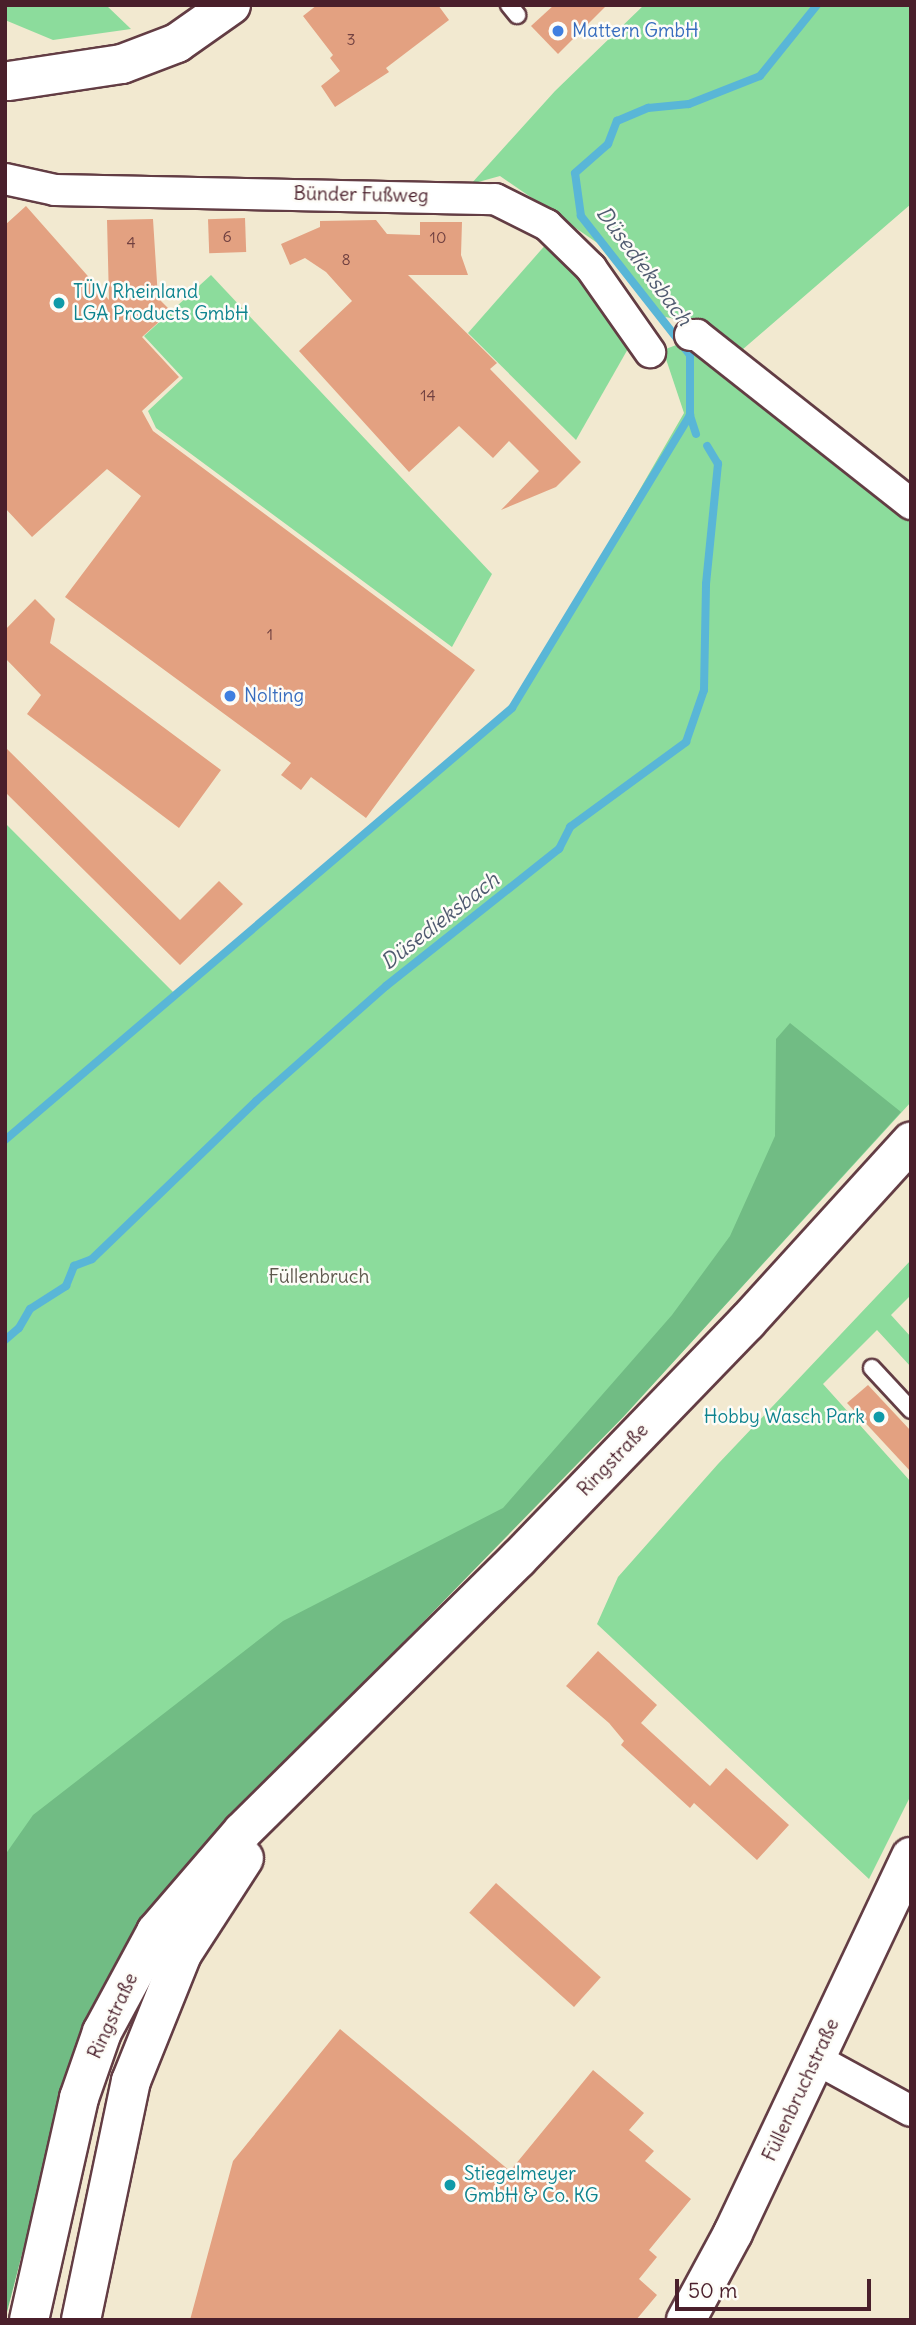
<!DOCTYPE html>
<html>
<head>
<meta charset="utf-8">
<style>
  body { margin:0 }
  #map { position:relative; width:916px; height:2325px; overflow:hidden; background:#f2e9d0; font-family:Delius,sans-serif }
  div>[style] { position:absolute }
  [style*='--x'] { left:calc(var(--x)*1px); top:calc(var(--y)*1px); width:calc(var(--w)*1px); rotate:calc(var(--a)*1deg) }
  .green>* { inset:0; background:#8cdc9c }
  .forest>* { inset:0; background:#71bc84 }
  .stream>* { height:8px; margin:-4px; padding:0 4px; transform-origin:4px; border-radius:4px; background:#59b6d7 }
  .building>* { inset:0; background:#e3a181; transform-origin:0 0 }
  .roads { filter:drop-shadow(2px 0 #633d44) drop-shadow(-2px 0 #633d44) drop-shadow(0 2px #633d44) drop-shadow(0 -2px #633d44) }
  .lane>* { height:16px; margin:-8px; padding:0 8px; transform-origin:8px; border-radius:8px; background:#fff }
  .street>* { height:30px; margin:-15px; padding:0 15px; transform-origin:15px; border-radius:15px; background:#fff }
  .secondary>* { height:38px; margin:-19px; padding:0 19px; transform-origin:19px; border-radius:19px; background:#fff }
  .highway>* { height:38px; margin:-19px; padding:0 19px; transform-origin:19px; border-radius:19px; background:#fff }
  .dots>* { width:19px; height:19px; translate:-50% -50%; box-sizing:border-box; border:4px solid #fdfcf7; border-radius:50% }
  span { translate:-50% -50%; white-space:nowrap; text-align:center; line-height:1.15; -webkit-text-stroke:5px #fdfcf7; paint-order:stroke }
  .number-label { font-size:16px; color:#704040 }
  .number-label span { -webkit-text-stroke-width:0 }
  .shop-label { font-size:19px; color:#366cbe }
  .left { translate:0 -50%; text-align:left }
  .street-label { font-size:19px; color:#4a1f2b }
  .culture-label { font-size:19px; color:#0d838f }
  .right { translate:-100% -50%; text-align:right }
  .park-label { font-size:19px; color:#5e584d }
  .water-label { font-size:21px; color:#505b70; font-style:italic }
  .frame { position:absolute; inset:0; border:7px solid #4a1f2b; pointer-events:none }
  .scale { position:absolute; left:675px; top:2279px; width:196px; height:32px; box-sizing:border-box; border:4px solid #4a1f2b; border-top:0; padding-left:9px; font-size:21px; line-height:24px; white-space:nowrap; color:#4a1f2b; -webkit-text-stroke:5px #fdfcf7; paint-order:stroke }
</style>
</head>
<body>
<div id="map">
  <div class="green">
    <i style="clip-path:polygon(5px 5px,106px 5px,131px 29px,53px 40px,5px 20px)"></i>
    <i style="clip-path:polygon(644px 5px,911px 5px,911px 204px,735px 356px,704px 325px,656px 315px,609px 251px,500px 176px,471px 184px,555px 91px)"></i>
    <i style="clip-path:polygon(548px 242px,568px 262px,629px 347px,576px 440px,468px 333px)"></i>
    <i style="clip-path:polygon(211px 275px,492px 574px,452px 647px,156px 428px,148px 411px,183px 378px,144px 336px)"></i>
    <i style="clip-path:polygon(695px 338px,911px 513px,911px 1102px,624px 1416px,230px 1810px,77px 2059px,12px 2263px,5px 2306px,5px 823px,178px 997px,513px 709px,684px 413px,663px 350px)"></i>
    <i style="clip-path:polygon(911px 1260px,911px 1295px,891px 1315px,911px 1337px,911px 1367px,877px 1330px,823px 1384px,911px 1482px,911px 1795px,869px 1879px,597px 1624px,618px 1577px,718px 1464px)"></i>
  </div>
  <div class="forest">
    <i style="clip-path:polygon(790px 1023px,901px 1112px,624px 1416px,234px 1816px,72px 2060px,5px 2320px,5px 1855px,33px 1815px,283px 1621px,503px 1508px,672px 1315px,730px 1236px,775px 1136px,776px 1039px)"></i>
  </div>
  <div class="stream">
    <i style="--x:696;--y:434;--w:20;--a:-108"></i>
    <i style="--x:690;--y:415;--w:60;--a:-90"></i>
    <i style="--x:690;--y:355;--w:177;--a:-128.1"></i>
    <i style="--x:581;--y:216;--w:43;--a:-97.9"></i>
    <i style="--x:575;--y:173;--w:44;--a:-41.3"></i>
    <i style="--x:608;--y:144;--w:25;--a:-69"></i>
    <i style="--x:617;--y:121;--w:34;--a:-23"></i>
    <i style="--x:648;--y:108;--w:41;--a:-5.6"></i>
    <i style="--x:689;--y:104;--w:76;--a:-21.5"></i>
    <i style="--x:760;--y:76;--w:91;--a:-51.2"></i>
    <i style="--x:5;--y:1140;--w:666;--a:-40.43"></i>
    <i style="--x:512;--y:708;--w:343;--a:-58.7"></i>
    <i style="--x:5;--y:1340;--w:18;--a:-41"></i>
    <i style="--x:19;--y:1328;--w:22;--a:-60"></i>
    <i style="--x:30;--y:1309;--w:43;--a:-32.6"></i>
    <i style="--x:66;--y:1286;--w:22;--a:-68"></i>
    <i style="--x:74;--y:1266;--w:19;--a:-21"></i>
    <i style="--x:92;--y:1259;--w:228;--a:-43.9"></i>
    <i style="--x:256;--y:1101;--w:174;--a:-41.5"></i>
    <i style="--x:386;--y:986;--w:221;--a:-38.4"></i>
    <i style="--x:559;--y:849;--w:25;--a:-63"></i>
    <i style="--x:570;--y:827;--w:144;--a:-36.2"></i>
    <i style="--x:686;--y:742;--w:55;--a:-70.9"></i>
    <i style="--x:704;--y:690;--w:106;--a:-88.9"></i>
    <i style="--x:706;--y:584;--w:121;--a:-84.3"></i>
    <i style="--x:718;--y:464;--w:21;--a:-121"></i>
  </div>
  <div class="building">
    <i style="clip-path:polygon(317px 5px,438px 5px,449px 20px,386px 68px,389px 72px,335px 107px,321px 86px,340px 71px,330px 58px,333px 55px,303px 16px)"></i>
    <i style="clip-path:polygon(554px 5px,607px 5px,558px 54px,531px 26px)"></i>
    <i style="clip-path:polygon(26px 206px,109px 300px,107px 220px,153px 219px,158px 298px,171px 311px,142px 337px,179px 377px,142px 411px,153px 431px,475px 670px,366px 818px,311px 777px,301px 790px,281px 775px,291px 763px,65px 597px,141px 496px,107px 469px,32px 537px,5px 508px,5px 225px)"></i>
    <i style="left:245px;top:218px;width:34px;height:37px;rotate:88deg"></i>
    <i style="clip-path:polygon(376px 220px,387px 234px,420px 235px,420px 222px,462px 222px,461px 255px,468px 275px,408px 275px,497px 363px,490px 369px,581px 462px,556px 487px,501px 510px,539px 471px,509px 441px,493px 458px,459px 426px,409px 472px,299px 351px,352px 301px,326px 272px,305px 258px,290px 265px,281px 244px,320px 227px,320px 221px)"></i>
    <i style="clip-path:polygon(35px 599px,55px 619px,50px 643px,221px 770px,179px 828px,27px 714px,41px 695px,5px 658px,5px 630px)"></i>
    <i style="clip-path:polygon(5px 747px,180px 920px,219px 881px,243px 904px,180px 965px,5px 792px)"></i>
    <i style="clip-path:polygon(868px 1385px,911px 1431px,911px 1472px,847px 1403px)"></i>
    <i style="clip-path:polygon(598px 1651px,657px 1705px,641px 1723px,710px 1786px,726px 1768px,789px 1825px,757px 1860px,694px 1803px,690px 1808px,621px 1745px,624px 1741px,609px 1723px,566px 1686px)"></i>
    <i style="left:496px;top:1883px;width:141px;height:40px;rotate:42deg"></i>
    <i style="clip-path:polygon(340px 2029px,510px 2171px,593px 2070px,644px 2113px,629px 2130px,654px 2151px,645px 2161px,691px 2199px,649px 2250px,657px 2257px,639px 2279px,657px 2295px,636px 2320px,190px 2320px,233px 2161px)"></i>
  </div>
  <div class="roads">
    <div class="lane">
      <i style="--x:509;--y:5;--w:13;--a:51"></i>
      <i style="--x:872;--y:1368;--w:57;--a:47.1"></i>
    </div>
    <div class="street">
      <i style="--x:5;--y:179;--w:51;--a:12.4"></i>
      <i style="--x:55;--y:190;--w:440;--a:1.2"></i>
      <i style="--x:495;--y:199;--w:58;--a:26.6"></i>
      <i style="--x:547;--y:225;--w:62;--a:44.3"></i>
      <i style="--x:591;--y:268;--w:103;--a:54.9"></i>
      <i style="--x:690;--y:335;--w:7;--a:0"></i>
      <i style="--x:697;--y:335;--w:273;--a:38.3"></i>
      <i style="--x:816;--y:2059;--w:108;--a:28.7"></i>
    </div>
    <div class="secondary">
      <i style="--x:9;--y:81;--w:114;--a:-8.6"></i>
      <i style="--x:122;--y:64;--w:59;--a:-20.9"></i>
      <i style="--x:177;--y:43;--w:66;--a:-35.1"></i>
      <i style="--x:686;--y:2320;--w:99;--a:-61.6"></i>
      <i style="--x:733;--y:2233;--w:416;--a:-64.7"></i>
    </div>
    <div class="highway">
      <i style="--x:29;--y:2320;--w:228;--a:-77.3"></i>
      <i style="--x:79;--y:2098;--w:70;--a:-70.8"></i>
      <i style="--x:102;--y:2032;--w:114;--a:-61.6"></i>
      <i style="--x:156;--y:1932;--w:133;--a:-49.3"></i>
      <i style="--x:243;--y:1831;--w:387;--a:-44.7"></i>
      <i style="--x:518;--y:1559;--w:330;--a:-46"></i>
      <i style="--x:747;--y:1322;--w:244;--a:-47.7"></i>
      <i style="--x:81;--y:2320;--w:244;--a:-78.2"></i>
      <i style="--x:131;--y:2081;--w:137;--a:-68.1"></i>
      <i style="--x:182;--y:1954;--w:114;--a:-57.1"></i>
    </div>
  </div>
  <div class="dots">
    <i style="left:558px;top:31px;background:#3f7fe0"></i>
    <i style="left:59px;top:303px;background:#0f9aa8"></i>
    <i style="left:230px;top:696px;background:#3f7fe0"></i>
    <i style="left:879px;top:1417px;background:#0f9aa8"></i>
    <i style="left:450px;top:2185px;background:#0f9aa8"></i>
  </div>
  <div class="number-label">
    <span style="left:351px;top:39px">3</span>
    <span style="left:227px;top:236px">6</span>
    <span style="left:438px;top:237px">10</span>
    <span style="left:131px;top:242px">4</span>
    <span style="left:346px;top:259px">8</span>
    <span style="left:428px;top:395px">14</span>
    <span style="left:270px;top:634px">1</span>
  </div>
  <div class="shop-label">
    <span class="left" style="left:572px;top:31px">Mattern GmbH</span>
    <span class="left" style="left:244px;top:696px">Nolting</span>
  </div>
  <div class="street-label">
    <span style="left:361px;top:195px;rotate:1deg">Bünder Fußweg</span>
    <span style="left:613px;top:1460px;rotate:-46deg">Ringstraße</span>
    <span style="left:113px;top:2016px;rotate:-65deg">Ringstraße</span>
    <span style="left:801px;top:2090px;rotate:-65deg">Füllenbruchstraße</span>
  </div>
  <div class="culture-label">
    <span class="left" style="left:73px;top:303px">TÜV Rheinland<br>LGA Products GmbH</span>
    <span class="right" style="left:865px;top:1417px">Hobby Wasch Park</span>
    <span class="left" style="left:464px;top:2185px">Stiegelmeyer<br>GmbH &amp; Co. KG</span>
  </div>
  <div class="park-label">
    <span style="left:319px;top:1277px">Füllenbruch</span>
  </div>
  <div class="water-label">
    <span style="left:644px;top:266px;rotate:53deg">Düsedieksbach</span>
    <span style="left:440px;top:921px;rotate:-38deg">Düsedieksbach</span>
  </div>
  <div class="frame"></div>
  <div class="scale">50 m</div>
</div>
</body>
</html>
